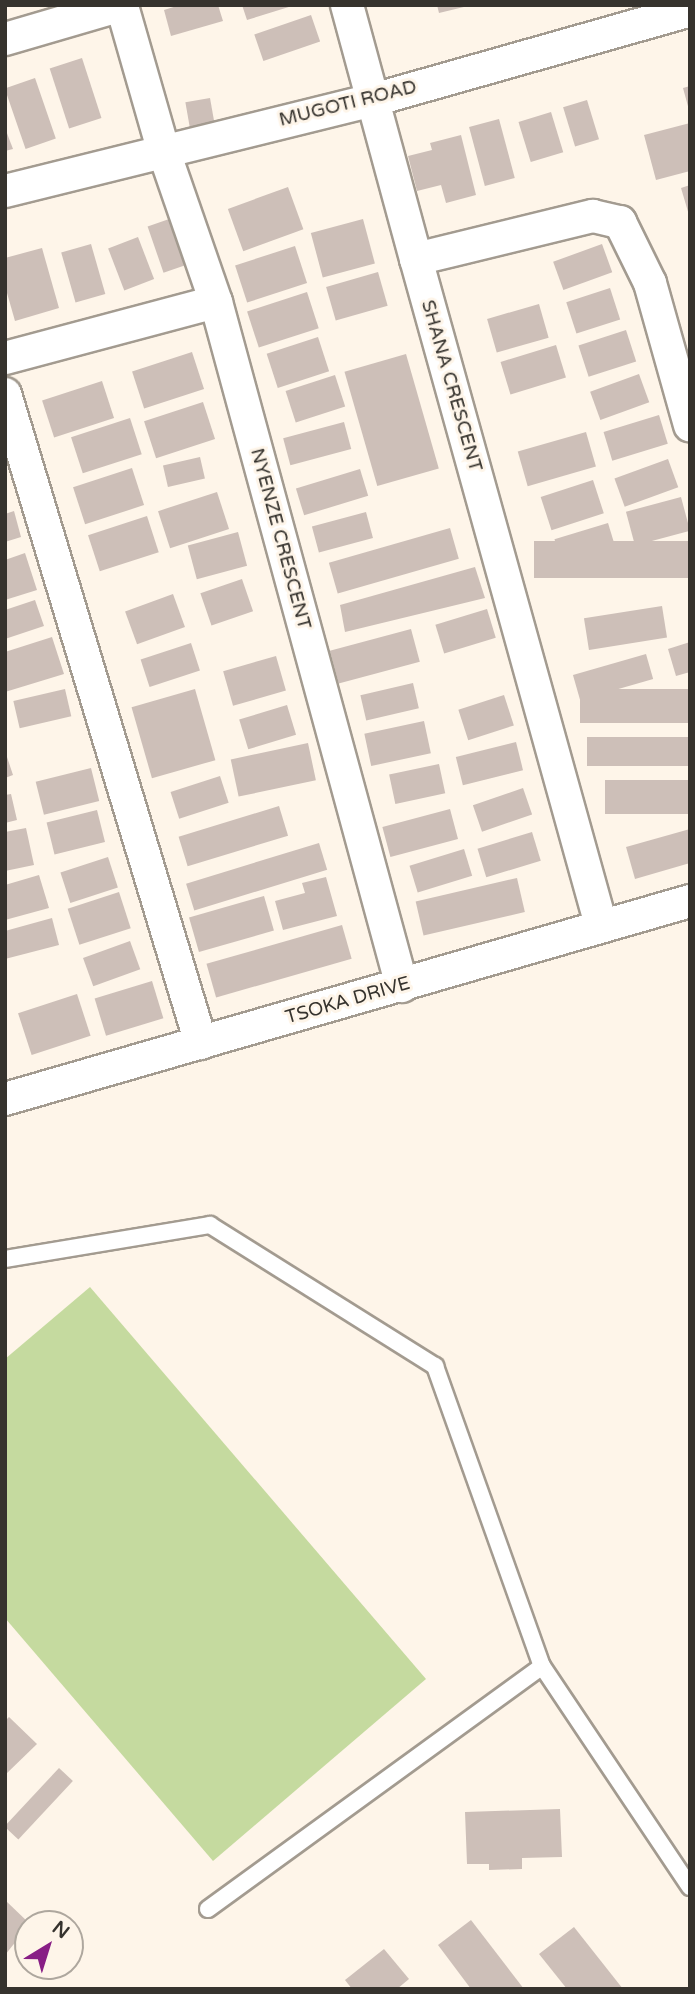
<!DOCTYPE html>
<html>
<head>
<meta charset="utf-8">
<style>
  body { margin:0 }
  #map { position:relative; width:695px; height:1994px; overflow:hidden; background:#fef5e9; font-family:"Varela Round",sans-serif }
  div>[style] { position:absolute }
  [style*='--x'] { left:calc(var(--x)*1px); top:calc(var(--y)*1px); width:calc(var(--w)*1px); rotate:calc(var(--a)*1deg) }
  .green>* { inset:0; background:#c5da9f }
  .building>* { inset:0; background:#cdbfb8; transform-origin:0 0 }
  .roads { filter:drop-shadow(2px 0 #a39b90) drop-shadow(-2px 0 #a39b90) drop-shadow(0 2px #a39b90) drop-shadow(0 -2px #a39b90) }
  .service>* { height:16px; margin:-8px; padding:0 8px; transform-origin:8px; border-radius:8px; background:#fff }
  .minor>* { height:32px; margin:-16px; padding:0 16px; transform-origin:16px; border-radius:16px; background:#fff }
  span { translate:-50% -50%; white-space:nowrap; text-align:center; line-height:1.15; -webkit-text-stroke:6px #fef5e9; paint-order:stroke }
  .street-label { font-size:19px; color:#36332e }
  .frame { position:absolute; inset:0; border:7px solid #36332e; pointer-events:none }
  .north { position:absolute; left:14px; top:1910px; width:70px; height:70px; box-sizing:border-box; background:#fef5e9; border:2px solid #aea79e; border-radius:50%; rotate:38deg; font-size:19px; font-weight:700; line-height:28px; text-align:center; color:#36332e }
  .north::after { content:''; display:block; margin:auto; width:24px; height:32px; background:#881e85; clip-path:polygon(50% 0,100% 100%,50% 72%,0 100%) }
</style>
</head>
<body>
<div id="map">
  <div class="green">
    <i style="clip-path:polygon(90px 1287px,426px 1679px,213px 1861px,5px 1618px,5px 1359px)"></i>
  </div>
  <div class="building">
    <i style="clip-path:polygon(180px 5px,218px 5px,223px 21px,171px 36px,164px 10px)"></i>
    <i style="clip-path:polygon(242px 5px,292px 5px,292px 6px,247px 20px)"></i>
    <i style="clip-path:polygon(437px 5px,468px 5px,468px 6px,439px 13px)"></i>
    <i style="left:311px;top:15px;width:28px;height:60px;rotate:71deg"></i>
    <i style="left:82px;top:58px;width:63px;height:34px;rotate:72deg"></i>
    <i style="left:35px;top:78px;width:64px;height:32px;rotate:71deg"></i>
    <i style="clip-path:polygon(690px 86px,690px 110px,689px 110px,683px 88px)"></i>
    <i style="left:210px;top:98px;width:27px;height:25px;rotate:80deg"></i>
    <i style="left:587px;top:100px;width:41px;height:25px;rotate:73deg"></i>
    <i style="left:551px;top:112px;width:42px;height:34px;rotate:73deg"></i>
    <i style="left:499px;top:119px;width:61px;height:31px;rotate:75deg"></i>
    <i style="clip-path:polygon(690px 123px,690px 171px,656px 180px,644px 135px)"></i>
    <i style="clip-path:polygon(5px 128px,13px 149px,5px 151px)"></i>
    <i style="clip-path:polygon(461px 135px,476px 195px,446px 203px,441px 185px,417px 191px,408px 156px,432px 150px,430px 143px)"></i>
    <i style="clip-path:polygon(690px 185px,690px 215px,689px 215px,681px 188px)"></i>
    <i style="left:288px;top:187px;width:45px;height:64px;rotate:70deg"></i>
    <i style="left:175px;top:217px;width:49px;height:29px;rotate:71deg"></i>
    <i style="left:363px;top:219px;width:46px;height:54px;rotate:75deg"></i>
    <i style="left:138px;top:237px;width:45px;height:32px;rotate:69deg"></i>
    <i style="left:91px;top:244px;width:52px;height:31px;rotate:74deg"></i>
    <i style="left:602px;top:244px;width:30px;height:52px;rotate:70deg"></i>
    <i style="left:295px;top:246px;width:39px;height:63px;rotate:72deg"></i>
    <i style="clip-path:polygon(42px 248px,59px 308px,15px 321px,5px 286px,5px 258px)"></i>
    <i style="left:378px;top:272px;width:35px;height:54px;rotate:74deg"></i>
    <i style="left:610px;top:288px;width:33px;height:46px;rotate:72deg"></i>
    <i style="left:307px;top:292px;width:38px;height:63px;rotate:72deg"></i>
    <i style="left:539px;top:304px;width:35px;height:54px;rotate:74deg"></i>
    <i style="left:626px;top:330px;width:33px;height:50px;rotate:72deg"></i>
    <i style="left:318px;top:337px;width:36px;height:54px;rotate:72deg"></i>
    <i style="left:556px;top:345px;width:34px;height:58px;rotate:73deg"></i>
    <i style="left:192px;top:352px;width:39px;height:63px;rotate:72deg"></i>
    <i style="left:406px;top:354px;width:119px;height:64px;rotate:74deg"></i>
    <i style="left:639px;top:374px;width:30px;height:52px;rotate:70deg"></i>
    <i style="left:335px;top:375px;width:33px;height:52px;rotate:72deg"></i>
    <i style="left:102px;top:381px;width:39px;height:63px;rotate:72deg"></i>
    <i style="left:203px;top:402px;width:39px;height:62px;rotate:72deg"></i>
    <i style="left:659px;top:415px;width:30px;height:58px;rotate:73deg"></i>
    <i style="left:130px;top:418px;width:38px;height:62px;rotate:72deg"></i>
    <i style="left:344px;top:422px;width:28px;height:63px;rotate:75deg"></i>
    <i style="left:586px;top:432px;width:36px;height:71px;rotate:74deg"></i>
    <i style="left:200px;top:457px;width:22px;height:38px;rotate:77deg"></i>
    <i style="left:668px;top:459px;width:30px;height:57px;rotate:70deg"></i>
    <i style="left:132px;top:468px;width:39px;height:62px;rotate:72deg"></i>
    <i style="left:360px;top:469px;width:28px;height:67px;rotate:73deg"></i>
    <i style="left:593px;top:480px;width:35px;height:55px;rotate:72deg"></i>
    <i style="left:217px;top:492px;width:39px;height:62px;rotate:72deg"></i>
    <i style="left:681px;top:497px;width:35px;height:57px;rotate:75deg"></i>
    <i style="clip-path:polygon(14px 511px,21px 537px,5px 542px,5px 514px)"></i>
    <i style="left:366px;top:512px;width:27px;height:56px;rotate:75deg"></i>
    <i style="left:147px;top:516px;width:38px;height:62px;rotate:72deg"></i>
    <i style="left:608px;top:523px;width:30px;height:56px;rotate:73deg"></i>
    <i style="left:450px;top:528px;width:32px;height:126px;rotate:74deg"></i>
    <i style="left:238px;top:532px;width:35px;height:52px;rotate:75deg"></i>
    <i style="left:690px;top:541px;width:37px;height:156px;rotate:90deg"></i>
    <i style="clip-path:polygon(25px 553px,37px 590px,5px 600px,5px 560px)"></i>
    <i style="clip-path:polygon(475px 567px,485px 598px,345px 632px,340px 605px)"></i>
    <i style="left:242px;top:579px;width:34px;height:44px;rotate:71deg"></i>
    <i style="left:173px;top:594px;width:35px;height:51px;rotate:70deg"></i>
    <i style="clip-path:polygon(35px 600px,44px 626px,5px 639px,5px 610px)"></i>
    <i style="left:662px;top:606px;width:32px;height:79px;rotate:81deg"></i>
    <i style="left:487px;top:609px;width:30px;height:54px;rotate:73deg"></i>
    <i style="left:411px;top:629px;width:34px;height:84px;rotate:75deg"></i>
    <i style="clip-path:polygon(52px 637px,64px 674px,5px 692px,5px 652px)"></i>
    <i style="clip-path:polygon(690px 642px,690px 672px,676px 676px,668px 649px)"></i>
    <i style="left:191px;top:643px;width:29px;height:53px;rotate:72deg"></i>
    <i style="left:646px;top:654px;width:26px;height:76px;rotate:74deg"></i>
    <i style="left:276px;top:656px;width:36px;height:55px;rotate:74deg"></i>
    <i style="left:413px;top:683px;width:26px;height:54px;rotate:77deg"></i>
    <i style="left:65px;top:689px;width:28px;height:53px;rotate:77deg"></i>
    <i style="left:195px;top:689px;width:74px;height:66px;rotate:74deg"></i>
    <i style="left:690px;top:689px;width:34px;height:110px;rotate:90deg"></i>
    <i style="left:504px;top:695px;width:32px;height:48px;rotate:72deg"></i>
    <i style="left:287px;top:705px;width:31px;height:50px;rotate:73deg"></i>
    <i style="left:424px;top:721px;width:33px;height:61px;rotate:78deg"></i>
    <i style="left:690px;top:737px;width:29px;height:103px;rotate:90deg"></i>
    <i style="left:516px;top:742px;width:29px;height:62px;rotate:76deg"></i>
    <i style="left:308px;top:743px;width:38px;height:79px;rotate:78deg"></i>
    <i style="clip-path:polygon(5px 751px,13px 775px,5px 778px)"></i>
    <i style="left:439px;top:764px;width:30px;height:51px;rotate:78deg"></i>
    <i style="left:91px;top:768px;width:34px;height:57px;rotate:76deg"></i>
    <i style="left:220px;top:776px;width:28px;height:52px;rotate:72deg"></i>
    <i style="left:690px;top:780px;width:34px;height:85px;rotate:90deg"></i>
    <i style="left:523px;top:788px;width:28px;height:53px;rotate:71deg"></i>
    <i style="clip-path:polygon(11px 794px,17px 820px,5px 823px,5px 795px)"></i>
    <i style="left:279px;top:806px;width:31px;height:105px;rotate:73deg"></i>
    <i style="left:450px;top:809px;width:31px;height:70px;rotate:75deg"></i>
    <i style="left:97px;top:810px;width:33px;height:52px;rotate:76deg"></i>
    <i style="clip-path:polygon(26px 828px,34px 865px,5px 871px,5px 832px)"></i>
    <i style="clip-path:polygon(690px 829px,690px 863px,635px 879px,626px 847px)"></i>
    <i style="left:532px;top:832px;width:30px;height:57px;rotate:73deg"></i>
    <i style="left:319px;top:843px;width:28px;height:139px;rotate:73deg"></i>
    <i style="left:464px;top:849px;width:28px;height:57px;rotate:73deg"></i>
    <i style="left:108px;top:857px;width:32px;height:50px;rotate:72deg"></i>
    <i style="clip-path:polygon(39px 875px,49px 908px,5px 920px,5px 885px)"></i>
    <i style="clip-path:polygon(326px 877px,337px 916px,283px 930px,275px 901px,305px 893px,302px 883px)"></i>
    <i style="left:517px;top:878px;width:35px;height:104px;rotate:77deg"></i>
    <i style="left:119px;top:892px;width:38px;height:54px;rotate:72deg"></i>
    <i style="left:264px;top:896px;width:36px;height:78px;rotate:74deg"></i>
    <i style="clip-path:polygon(52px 918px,59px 945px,5px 959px,5px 931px)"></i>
    <i style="left:342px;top:925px;width:35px;height:141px;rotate:74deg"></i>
    <i style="left:130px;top:941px;width:30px;height:50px;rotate:70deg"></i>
    <i style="left:152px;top:981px;width:39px;height:60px;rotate:73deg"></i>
    <i style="left:77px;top:994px;width:44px;height:62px;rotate:72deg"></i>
    <i style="clip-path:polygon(9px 1717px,37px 1744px,5px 1775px,5px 1721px)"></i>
    <i style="left:59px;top:1768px;width:19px;height:80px;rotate:43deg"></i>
    <i style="clip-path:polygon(560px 1809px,562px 1857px,522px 1858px,522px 1869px,489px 1870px,489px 1864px,467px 1864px,465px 1812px)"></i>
    <i style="clip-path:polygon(5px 1900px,30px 1924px,5px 1955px)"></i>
    <i style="clip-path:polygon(471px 1920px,524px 1989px,471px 1989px,438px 1945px)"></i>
    <i style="clip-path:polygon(574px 1927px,623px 1989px,567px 1989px,539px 1954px)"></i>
    <i style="clip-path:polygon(384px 1949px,409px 1979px,397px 1989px,352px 1989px,345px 1980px)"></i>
  </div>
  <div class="roads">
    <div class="service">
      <i style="--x:5;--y:1259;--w:208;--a:-9.4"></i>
      <i style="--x:210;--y:1225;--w:266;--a:32.1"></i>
      <i style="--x:435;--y:1366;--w:319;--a:70.4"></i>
      <i style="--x:542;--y:1666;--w:266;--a:56.2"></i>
      <i style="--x:208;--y:1909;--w:413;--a:-36"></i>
    </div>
    <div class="minor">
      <i style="--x:347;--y:5;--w:263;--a:74.8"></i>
      <i style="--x:122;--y:6;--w:149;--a:74"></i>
      <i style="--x:163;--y:149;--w:162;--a:70.9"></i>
      <i style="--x:5;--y:39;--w:121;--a:-16.3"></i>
      <i style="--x:5;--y:191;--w:379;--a:-13.9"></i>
      <i style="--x:373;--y:100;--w:330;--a:-15.8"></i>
      <i style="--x:5;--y:358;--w:218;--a:-14.9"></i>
      <i style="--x:216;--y:302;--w:709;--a:74.79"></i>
      <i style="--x:5;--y:394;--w:678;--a:73.2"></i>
      <i style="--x:601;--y:925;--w:691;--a:-105.52"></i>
      <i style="--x:416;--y:259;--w:182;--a:-13.7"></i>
      <i style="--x:593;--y:216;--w:28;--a:13"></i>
      <i style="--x:620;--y:222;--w:68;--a:63.8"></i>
      <i style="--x:650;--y:283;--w:148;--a:74.3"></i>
      <i style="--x:5;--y:1099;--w:713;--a:-16.12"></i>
    </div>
  </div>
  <div class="street-label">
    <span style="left:348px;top:104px;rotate:-14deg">MUGOTI ROAD</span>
    <span style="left:451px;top:386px;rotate:74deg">SHANA CRESCENT</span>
    <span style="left:280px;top:539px;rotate:75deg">NYENZE CRESCENT</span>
    <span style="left:348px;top:1001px;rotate:-16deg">TSOKA DRIVE</span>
  </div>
  <div class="frame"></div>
  <div class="north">N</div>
</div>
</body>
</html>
